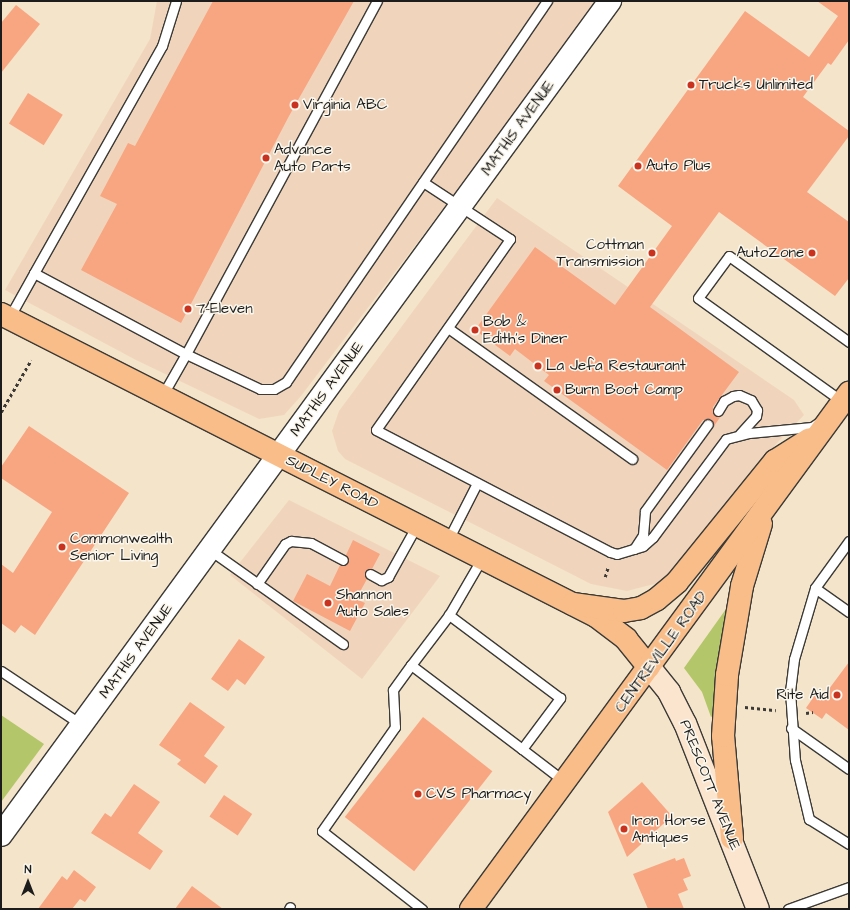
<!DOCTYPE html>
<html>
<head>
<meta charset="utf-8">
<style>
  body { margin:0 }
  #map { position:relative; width:850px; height:910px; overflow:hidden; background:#f4e4ca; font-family:"Architects Daughter",sans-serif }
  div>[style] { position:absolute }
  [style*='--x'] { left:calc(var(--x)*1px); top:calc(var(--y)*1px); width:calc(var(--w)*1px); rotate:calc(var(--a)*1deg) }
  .built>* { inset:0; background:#f0d5bc }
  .green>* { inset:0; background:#b3c669 }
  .building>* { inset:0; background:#f8a682; transform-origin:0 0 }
  .path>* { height:2.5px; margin-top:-1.25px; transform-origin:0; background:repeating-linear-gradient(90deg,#3c3a36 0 3px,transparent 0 6px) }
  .roads { filter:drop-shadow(1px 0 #3c3a36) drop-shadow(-1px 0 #3c3a36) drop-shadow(0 1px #3c3a36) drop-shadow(0 -1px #3c3a36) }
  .service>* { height:9px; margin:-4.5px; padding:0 4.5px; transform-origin:4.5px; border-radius:4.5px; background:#fff }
  .tertiary>* { height:22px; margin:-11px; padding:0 11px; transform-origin:11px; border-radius:11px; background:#fff }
  .secondary>* { height:22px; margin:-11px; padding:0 11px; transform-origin:11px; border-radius:11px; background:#fce5cf }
  .primary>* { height:22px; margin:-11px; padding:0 11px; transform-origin:11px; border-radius:11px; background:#f8bd88 }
  .trunk>* { height:22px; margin:-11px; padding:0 11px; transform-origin:11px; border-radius:11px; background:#f8bd88 }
  .dots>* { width:11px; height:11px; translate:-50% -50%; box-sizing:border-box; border:2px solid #fbf7ec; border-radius:50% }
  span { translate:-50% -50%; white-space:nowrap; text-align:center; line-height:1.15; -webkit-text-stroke:3px #fbf7ec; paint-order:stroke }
  .poi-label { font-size:15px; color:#1c1c1c }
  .left { translate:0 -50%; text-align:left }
  .right { translate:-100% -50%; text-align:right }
  .street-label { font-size:15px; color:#1c1c1c }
  .frame { position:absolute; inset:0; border:2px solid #1c1c1c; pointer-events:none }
  .north { position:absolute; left:8px; top:862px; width:40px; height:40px; -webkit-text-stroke:3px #fbf7ec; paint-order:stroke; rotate:0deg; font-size:11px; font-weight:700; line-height:16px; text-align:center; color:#1c1c1c }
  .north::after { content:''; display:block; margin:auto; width:14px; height:18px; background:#1c1c1c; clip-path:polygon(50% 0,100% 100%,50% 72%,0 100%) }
</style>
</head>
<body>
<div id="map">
  <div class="built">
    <i style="clip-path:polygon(157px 1px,596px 1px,530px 94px,301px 396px,284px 415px,259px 419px,136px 360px,5px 290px,150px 39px)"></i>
    <i style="clip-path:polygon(497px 198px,794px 400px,804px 415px,776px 444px,680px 567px,658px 583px,627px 591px,591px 584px,345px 459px,338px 451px,332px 431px,339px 411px)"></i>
    <i style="clip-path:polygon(289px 500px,440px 576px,362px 679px,230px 575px)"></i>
  </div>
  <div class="green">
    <i style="clip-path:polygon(731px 602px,715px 674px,717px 713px,711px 717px,702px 692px,684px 668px)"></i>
    <i style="clip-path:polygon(1px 715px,44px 744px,1px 802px)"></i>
  </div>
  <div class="building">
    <i style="clip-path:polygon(213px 1px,354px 1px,289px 116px,181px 323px,81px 270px,117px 204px,100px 196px,128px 143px,135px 146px)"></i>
    <i style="clip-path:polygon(817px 1px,849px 1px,849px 40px,831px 65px,828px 63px,803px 97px,849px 131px,849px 136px,807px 192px,849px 222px,849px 278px,835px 296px,719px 212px,650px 307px,739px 372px,713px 407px,713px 414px,721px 416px,714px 426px,711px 419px,703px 420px,667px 470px,544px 381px,549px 375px,515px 349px,510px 356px,475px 330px,535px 247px,615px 305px,672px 226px,618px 186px,745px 11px,809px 57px,838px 16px)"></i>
    <i style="clip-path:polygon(16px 5px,40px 24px,1px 73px,1px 23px)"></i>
    <i style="left:28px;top:93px;width:41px;height:36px;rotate:32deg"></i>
    <i style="clip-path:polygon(29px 426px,129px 493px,35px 635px,21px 625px,15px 633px,1px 623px,1px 564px,13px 573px,52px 512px,1px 478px,1px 467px)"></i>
    <i style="clip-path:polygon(353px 540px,380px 554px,372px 569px,365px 571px,367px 579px,356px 599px,365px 603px,350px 631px,293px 601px,307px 574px,330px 586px,340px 565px,348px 562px,346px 555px)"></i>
    <i style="clip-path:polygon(239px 639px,265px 657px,245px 685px,237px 679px,228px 691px,211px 679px)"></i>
    <i style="clip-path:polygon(849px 662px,849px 730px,826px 713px,822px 719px,806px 708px,817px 692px,823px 697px)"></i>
    <i style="clip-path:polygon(190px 702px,225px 727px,204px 756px,218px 766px,205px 784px,177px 764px,181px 760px,159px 745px)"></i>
    <i style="left:423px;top:717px;width:88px;height:127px;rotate:38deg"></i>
    <i style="clip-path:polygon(642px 782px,672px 816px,627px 857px,608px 812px)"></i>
    <i style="clip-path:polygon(134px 784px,160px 802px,138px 833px,163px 851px,150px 870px,91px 833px,105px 813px,111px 817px)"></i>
    <i style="left:224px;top:795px;width:34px;height:26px;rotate:34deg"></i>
    <i style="clip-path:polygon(675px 858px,676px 861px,684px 858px,691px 876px,683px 879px,688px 890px,678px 894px,684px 909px,648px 909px,633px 874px)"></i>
    <i style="clip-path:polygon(74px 870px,96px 887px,85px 902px,80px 899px,72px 909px,38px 909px,62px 876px,67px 880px)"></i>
    <i style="clip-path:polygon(192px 886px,223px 909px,175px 909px)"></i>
  </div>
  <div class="path">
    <i style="--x:1;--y:412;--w:60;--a:-60"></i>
    <i style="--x:605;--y:577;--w:10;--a:-73"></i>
    <i style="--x:745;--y:707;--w:31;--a:6"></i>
    <i style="--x:806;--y:713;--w:7;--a:-8"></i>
  </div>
  <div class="roads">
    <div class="service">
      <i style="--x:423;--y:182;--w:104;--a:33.2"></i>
      <i style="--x:510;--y:239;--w:233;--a:125.1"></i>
      <i style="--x:376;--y:430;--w:264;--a:27.5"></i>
      <i style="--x:610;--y:552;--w:7;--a:16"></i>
      <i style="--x:617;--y:554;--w:27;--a:-17"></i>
      <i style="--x:643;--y:546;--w:13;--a:-42"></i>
      <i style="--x:653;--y:537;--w:122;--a:-53.3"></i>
      <i style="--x:726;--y:439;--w:24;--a:-15"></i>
      <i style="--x:749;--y:433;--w:63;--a:-5.4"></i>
      <i style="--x:812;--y:427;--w:11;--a:-34"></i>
      <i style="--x:34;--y:273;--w:261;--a:-60.6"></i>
      <i style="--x:162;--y:46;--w:47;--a:-72.7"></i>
      <i style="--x:9;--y:318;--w:51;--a:-60.9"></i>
      <i style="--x:34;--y:273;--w:172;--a:28.1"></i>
      <i style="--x:186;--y:354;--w:401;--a:-61.6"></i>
      <i style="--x:448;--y:328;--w:226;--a:35.4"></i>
      <i style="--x:162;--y:396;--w:48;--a:-60.3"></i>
      <i style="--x:186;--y:354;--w:82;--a:25.3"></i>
      <i style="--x:260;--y:389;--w:14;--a:0"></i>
      <i style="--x:274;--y:389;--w:14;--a:-30"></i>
      <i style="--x:286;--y:382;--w:462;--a:-55.6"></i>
      <i style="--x:843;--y:402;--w:178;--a:-144.4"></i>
      <i style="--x:698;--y:298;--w:52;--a:-53.6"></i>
      <i style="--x:729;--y:256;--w:148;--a:35.6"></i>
      <i style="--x:718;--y:411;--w:12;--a:-59"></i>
      <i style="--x:724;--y:401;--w:10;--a:-29"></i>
      <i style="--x:733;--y:396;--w:6;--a:-9"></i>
      <i style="--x:739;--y:395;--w:13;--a:23"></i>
      <i style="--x:751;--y:400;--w:12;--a:59"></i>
      <i style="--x:757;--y:410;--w:6;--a:99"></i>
      <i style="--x:756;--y:416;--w:24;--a:132"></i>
      <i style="--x:448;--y:540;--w:64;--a:-63"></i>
      <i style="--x:849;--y:541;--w:58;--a:125.9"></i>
      <i style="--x:815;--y:588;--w:74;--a:106.5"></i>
      <i style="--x:794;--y:659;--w:32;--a:97"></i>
      <i style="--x:790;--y:691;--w:69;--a:85.9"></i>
      <i style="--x:795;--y:760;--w:61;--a:76.7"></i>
      <i style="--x:809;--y:819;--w:47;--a:32"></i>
      <i style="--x:634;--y:549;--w:17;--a:-57"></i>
      <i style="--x:643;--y:535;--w:24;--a:-85"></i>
      <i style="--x:645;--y:511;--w:107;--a:-54.1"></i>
      <i style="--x:210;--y:550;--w:163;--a:35.3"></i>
      <i style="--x:370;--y:574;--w:13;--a:29"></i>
      <i style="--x:381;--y:580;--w:8;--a:-23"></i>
      <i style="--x:388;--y:577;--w:60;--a:-60.9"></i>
      <i style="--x:257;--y:584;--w:49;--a:-55"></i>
      <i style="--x:285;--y:544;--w:7;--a:-27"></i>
      <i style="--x:291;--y:541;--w:20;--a:6"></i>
      <i style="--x:311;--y:543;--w:36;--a:28"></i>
      <i style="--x:815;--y:588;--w:42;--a:35.2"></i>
      <i style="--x:449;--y:615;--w:66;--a:-59.9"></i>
      <i style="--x:411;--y:665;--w:139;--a:37.1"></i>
      <i style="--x:522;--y:749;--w:64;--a:-53.3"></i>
      <i style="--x:560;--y:698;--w:139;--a:-143.2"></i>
      <i style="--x:449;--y:615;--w:63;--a:127.2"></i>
      <i style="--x:411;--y:665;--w:31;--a:126"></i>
      <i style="--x:393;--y:690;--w:37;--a:87"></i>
      <i style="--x:395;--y:727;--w:127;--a:125.1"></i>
      <i style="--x:322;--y:831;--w:127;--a:38"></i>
      <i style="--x:1;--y:671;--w:97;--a:33.7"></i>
      <i style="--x:791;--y:728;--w:71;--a:35.3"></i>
      <i style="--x:522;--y:749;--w:54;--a:37.5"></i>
      <i style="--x:289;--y:909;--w:2;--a:-63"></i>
      <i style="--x:788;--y:909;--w:65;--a:-19.8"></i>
    </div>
    <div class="tertiary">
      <i style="--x:1;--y:835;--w:1033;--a:-53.86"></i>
    </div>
    <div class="secondary">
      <i style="--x:649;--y:667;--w:32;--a:51"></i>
      <i style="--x:669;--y:692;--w:35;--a:63"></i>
      <i style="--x:685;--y:723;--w:200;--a:68.6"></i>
    </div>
    <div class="primary">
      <i style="--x:1;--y:314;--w:667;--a:26.91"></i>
      <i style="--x:596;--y:616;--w:38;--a:37"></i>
      <i style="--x:626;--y:639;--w:36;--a:51"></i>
    </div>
    <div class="trunk">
      <i style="--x:573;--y:604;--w:51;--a:7.8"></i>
      <i style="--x:624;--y:611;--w:17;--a:-10"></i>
      <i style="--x:641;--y:608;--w:18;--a:-29"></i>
      <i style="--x:657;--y:599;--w:26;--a:-40"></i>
      <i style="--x:677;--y:582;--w:156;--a:-51"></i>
      <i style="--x:775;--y:461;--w:41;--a:-32.2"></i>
      <i style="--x:732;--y:838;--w:102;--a:-95"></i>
      <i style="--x:723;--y:736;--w:61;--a:-86.2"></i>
      <i style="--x:727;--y:675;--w:90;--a:-80.4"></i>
      <i style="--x:742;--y:586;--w:65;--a:-73"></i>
      <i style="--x:471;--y:909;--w:640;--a:-53.78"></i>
    </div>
  </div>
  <div class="dots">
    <i style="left:691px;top:85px;background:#c8321e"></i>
    <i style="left:295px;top:105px;background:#c8321e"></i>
    <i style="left:266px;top:158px;background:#c8321e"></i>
    <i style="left:638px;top:166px;background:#c8321e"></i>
    <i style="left:652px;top:253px;background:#c8321e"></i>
    <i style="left:812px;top:253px;background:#c8321e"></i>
    <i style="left:188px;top:309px;background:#c8321e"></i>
    <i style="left:475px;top:330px;background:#c8321e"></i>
    <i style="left:538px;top:366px;background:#c8321e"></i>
    <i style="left:557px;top:390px;background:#c8321e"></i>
    <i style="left:62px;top:547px;background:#c8321e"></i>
    <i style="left:328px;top:603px;background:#c8321e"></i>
    <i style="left:837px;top:695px;background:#c8321e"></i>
    <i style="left:418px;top:794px;background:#c8321e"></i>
    <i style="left:624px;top:829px;background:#c8321e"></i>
  </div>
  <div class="poi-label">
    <span class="left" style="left:699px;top:85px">Trucks Unlimited</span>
    <span class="left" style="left:303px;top:105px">Virginia ABC</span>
    <span class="left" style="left:274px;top:158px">Advance<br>Auto Parts</span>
    <span class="left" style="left:646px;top:166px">Auto Plus</span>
    <span class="right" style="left:644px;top:253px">Cottman<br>Transmission</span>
    <span class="right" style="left:804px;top:253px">AutoZone</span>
    <span class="left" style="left:196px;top:309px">7-Eleven</span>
    <span class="left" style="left:483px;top:330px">Bob &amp;<br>Edith's Diner</span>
    <span class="left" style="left:546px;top:366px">La Jefa Restaurant</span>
    <span class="left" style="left:565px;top:390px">Burn Boot Camp</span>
    <span class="left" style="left:70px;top:547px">Commonwealth<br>Senior Living</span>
    <span class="left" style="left:336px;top:603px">Shannon<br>Auto Sales</span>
    <span class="right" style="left:829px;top:695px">Rite Aid</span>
    <span class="left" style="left:426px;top:794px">CVS Pharmacy</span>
    <span class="left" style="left:632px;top:829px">Iron Horse<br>Antiques</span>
  </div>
  <div class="street-label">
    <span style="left:518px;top:128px;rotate:-54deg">MATHIS AVENUE</span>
    <span style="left:327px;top:389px;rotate:-54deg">MATHIS AVENUE</span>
    <span style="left:332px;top:482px;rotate:27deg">SUDLEY ROAD</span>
    <span style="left:136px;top:651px;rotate:-54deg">MATHIS AVENUE</span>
    <span style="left:661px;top:652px;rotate:-54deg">CENTREVILLE ROAD</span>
    <span style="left:710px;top:785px;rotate:68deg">PRESCOTT AVENUE</span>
  </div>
  <div class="frame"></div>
  <div class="north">N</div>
</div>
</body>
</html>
